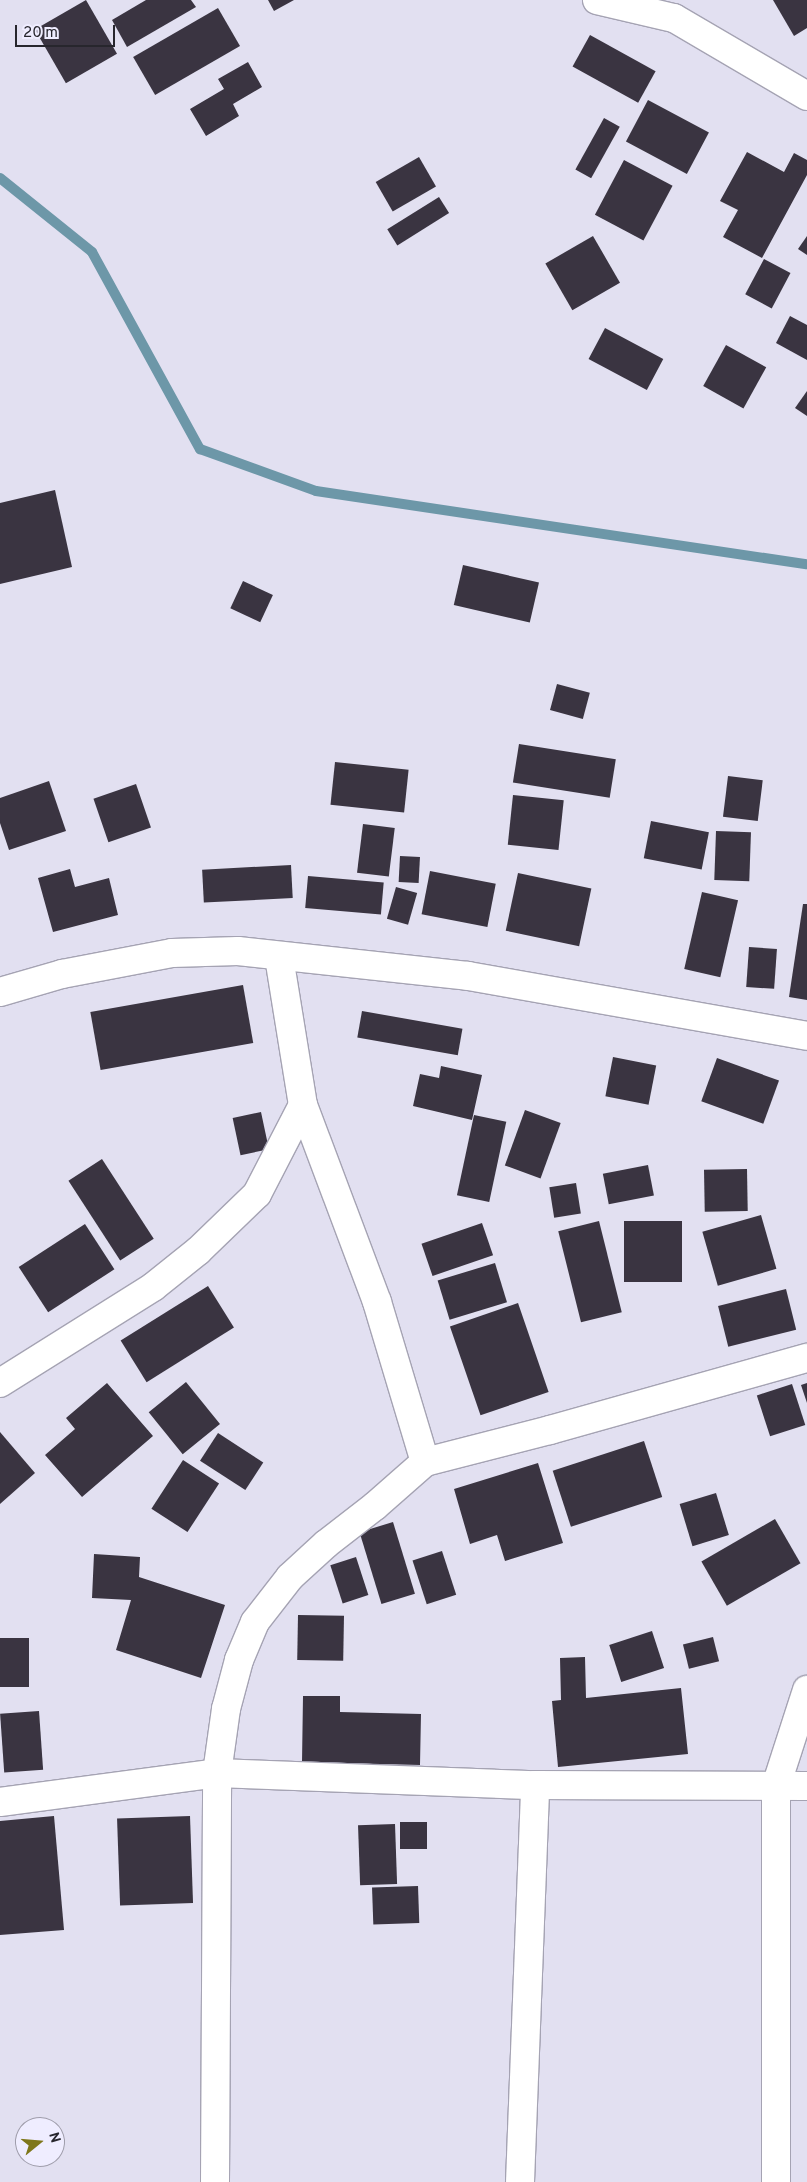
<!DOCTYPE html>
<html>
<head>
<meta charset="utf-8">
<style>
  body { margin:0 }
  #map { position:relative; width:807px; height:2182px; overflow:hidden; background:#e2e0f1; font-family:Overpass,sans-serif }
  div>[style] { position:absolute }
  [style*='--x'] { left:calc(var(--x)*1px); top:calc(var(--y)*1px); width:calc(var(--w)*1px); rotate:calc(var(--a)*1deg) }
  .stream>* { height:10px; margin:-5px; padding:0 5px; transform-origin:5px; border-radius:5px; background:#6d97a8 }
  .building>* { inset:0; background:#3a3441; transform-origin:0 0 }
  .roads { filter:drop-shadow(1px 0 #a5a3b3) drop-shadow(-1px 0 #a5a3b3) drop-shadow(0 1px #a5a3b3) drop-shadow(0 -1px #a5a3b3) }
  .street>* { height:28px; margin:-14px; padding:0 14px; transform-origin:14px; border-radius:14px; background:#fff }
  span { translate:-50% -50%; white-space:nowrap; text-align:center; line-height:1.15; -webkit-text-stroke:5px #efedff; paint-order:stroke }
  .north { position:absolute; left:15px; top:2117px; width:50px; height:50px; box-sizing:border-box; background:#efedff; border:1px solid #9f9dab; border-radius:50%; rotate:73deg; font-size:14px; font-weight:700; line-height:20px; text-align:center; color:#27262d }
  .north::after { content:''; display:block; margin:auto; width:18px; height:22px; background:#7f771b; clip-path:polygon(50% 0,100% 100%,50% 72%,0 100%) }
  .scale { position:absolute; left:15px; top:25px; width:100px; height:22px; box-sizing:border-box; border:2px solid #27262d; border-top:0; padding-left:6px; font-size:15px; line-height:18px; white-space:nowrap; color:#27262d; -webkit-text-stroke:4px #efedff; paint-order:stroke }
</style>
</head>
<body>
<div id="map">
  <div class="stream">
    <i style="--x:0;--y:178;--w:118;--a:38.8"></i>
    <i style="--x:92;--y:252;--w:225;--a:61.3"></i>
    <i style="--x:200;--y:449;--w:123;--a:19.9"></i>
    <i style="--x:316;--y:491;--w:496;--a:8.5"></i>
  </div>
  <div class="building">
    <i style="left:86px;top:0;width:62px;height:59px;rotate:60deg"></i>
    <i style="clip-path:polygon(146px 0,191px 0,196px 7px,127px 47px,112px 20px)"></i>
    <i style="clip-path:polygon(268px 0,294px 0,274px 11px)"></i>
    <i style="clip-path:polygon(773px 0,807px 0,807px 28px,794px 36px)"></i>
    <i style="left:218px;top:8px;width:44px;height:98px;rotate:60deg"></i>
    <i style="left:590px;top:35px;width:75px;height:36px;rotate:29deg"></i>
    <i style="clip-path:polygon(248px 62px,262px 87px,233px 104px,239px 116px,206px 136px,190px 109px,224px 89px,218px 79px)"></i>
    <i style="left:648px;top:100px;width:69px;height:47px;rotate:28deg"></i>
    <i style="left:604px;top:118px;width:18px;height:59px;rotate:29deg"></i>
    <i style="clip-path:polygon(747px 152px,784px 172px,794px 153px,807px 160px,807px 175px,762px 258px,723px 237px,738px 210px,720px 201px)"></i>
    <i style="left:419px;top:157px;width:34px;height:50px;rotate:60deg"></i>
    <i style="left:624px;top:160px;width:55px;height:62px;rotate:28deg"></i>
    <i style="left:439px;top:197px;width:19px;height:61px;rotate:58deg"></i>
    <i style="left:593px;top:236px;width:54px;height:55px;rotate:60deg"></i>
    <i style="clip-path:polygon(807px 236px,807px 255px,798px 249px)"></i>
    <i style="left:764px;top:259px;width:30px;height:40px;rotate:28deg"></i>
    <i style="clip-path:polygon(790px 316px,807px 325px,807px 360px,776px 343px)"></i>
    <i style="left:605px;top:328px;width:66px;height:35px;rotate:28deg"></i>
    <i style="left:726px;top:345px;width:46px;height:47px;rotate:29deg"></i>
    <i style="clip-path:polygon(807px 391px,807px 416px,795px 408px)"></i>
    <i style="clip-path:polygon(55px 490px,72px 567px,0 584px,0 503px)"></i>
    <i style="left:463px;top:565px;width:78px;height:41px;rotate:13deg"></i>
    <i style="left:243px;top:581px;width:33px;height:30px;rotate:25deg"></i>
    <i style="left:557px;top:684px;width:34px;height:27px;rotate:15deg"></i>
    <i style="left:519px;top:744px;width:98px;height:39px;rotate:9deg"></i>
    <i style="left:335px;top:762px;width:74px;height:43px;rotate:6deg"></i>
    <i style="left:728px;top:776px;width:35px;height:41px;rotate:7deg"></i>
    <i style="clip-path:polygon(49px 781px,66px 831px,9px 850px,0 823px,0 798px)"></i>
    <i style="left:136px;top:784px;width:46px;height:45px;rotate:71deg"></i>
    <i style="left:513px;top:795px;width:51px;height:50px;rotate:6deg"></i>
    <i style="left:651px;top:821px;width:59px;height:38px;rotate:11deg"></i>
    <i style="left:363px;top:824px;width:32px;height:49px;rotate:7deg"></i>
    <i style="left:716px;top:831px;width:35px;height:49px;rotate:2deg"></i>
    <i style="left:400px;top:856px;width:20px;height:26px;rotate:3deg"></i>
    <i style="left:291px;top:865px;width:33px;height:89px;rotate:87deg"></i>
    <i style="clip-path:polygon(70px 869px,75px 887px,109px 878px,118px 915px,53px 932px,38px 878px)"></i>
    <i style="left:430px;top:871px;width:67px;height:44px;rotate:11deg"></i>
    <i style="left:518px;top:873px;width:75px;height:59px;rotate:12deg"></i>
    <i style="left:308px;top:876px;width:76px;height:32px;rotate:5deg"></i>
    <i style="left:396px;top:887px;width:22px;height:33px;rotate:16deg"></i>
    <i style="left:702px;top:892px;width:37px;height:79px;rotate:13deg"></i>
    <i style="clip-path:polygon(803px 904px,807px 904px,807px 1000px,789px 997px)"></i>
    <i style="left:749px;top:947px;width:28px;height:40px;rotate:4deg"></i>
    <i style="left:243px;top:985px;width:59px;height:155px;rotate:80deg"></i>
    <i style="left:362px;top:1011px;width:102px;height:27px;rotate:10deg"></i>
    <i style="left:613px;top:1057px;width:44px;height:40px;rotate:11deg"></i>
    <i style="left:717px;top:1058px;width:66px;height:46px;rotate:20deg"></i>
    <i style="clip-path:polygon(441px 1066px,482px 1075px,472px 1120px,413px 1106px,420px 1074px,439px 1078px)"></i>
    <i style="left:525px;top:1110px;width:38px;height:59px;rotate:20deg"></i>
    <i style="left:261px;top:1112px;width:38px;height:29px;rotate:78deg"></i>
    <i style="left:474px;top:1115px;width:33px;height:82px;rotate:12deg"></i>
    <i style="left:102px;top:1159px;width:95px;height:40px;rotate:57deg"></i>
    <i style="left:648px;top:1165px;width:31px;height:46px;rotate:79deg"></i>
    <i style="left:747px;top:1169px;width:42px;height:43px;rotate:89deg"></i>
    <i style="left:576px;top:1183px;width:31px;height:27px;rotate:81deg"></i>
    <i style="left:761px;top:1215px;width:56px;height:61px;rotate:74deg"></i>
    <i style="left:599px;top:1221px;width:94px;height:42px;rotate:76deg"></i>
    <i style="left:624px;top:1221px;width:58px;height:61px"></i>
    <i style="left:482px;top:1223px;width:34px;height:64px;rotate:71deg"></i>
    <i style="left:85px;top:1224px;width:54px;height:79px;rotate:57deg"></i>
    <i style="left:495px;top:1263px;width:41px;height:60px;rotate:73deg"></i>
    <i style="left:208px;top:1286px;width:49px;height:103px;rotate:58deg"></i>
    <i style="left:786px;top:1289px;width:42px;height:70px;rotate:76deg"></i>
    <i style="left:518px;top:1303px;width:94px;height:72px;rotate:71deg"></i>
    <i style="left:186px;top:1382px;width:54px;height:48px;rotate:51deg"></i>
    <i style="clip-path:polygon(107px 1383px,153px 1436px,82px 1497px,45px 1455px,75px 1429px,66px 1418px)"></i>
    <i style="clip-path:polygon(807px 1383px,807px 1403px,801px 1385px)"></i>
    <i style="left:792px;top:1384px;width:43px;height:37px;rotate:72deg"></i>
    <i style="clip-path:polygon(0 1432px,35px 1473px,0 1504px)"></i>
    <i style="left:218px;top:1433px;width:54px;height:33px;rotate:33deg"></i>
    <i style="left:644px;top:1441px;width:59px;height:96px;rotate:72deg"></i>
    <i style="left:183px;top:1460px;width:43px;height:58px;rotate:33deg"></i>
    <i style="clip-path:polygon(538px 1463px,563px 1543px,505px 1561px,497px 1535px,470px 1544px,454px 1489px)"></i>
    <i style="left:716px;top:1493px;width:44px;height:38px;rotate:73deg"></i>
    <i style="left:775px;top:1519px;width:51px;height:85px;rotate:60deg"></i>
    <i style="left:393px;top:1522px;width:75px;height:35px;rotate:73deg"></i>
    <i style="left:442px;top:1551px;width:46px;height:31px;rotate:72deg"></i>
    <i style="clip-path:polygon(94px 1554px,140px 1557px,139px 1577px,225px 1605px,201px 1678px,116px 1650px,131px 1600px,92px 1598px)"></i>
    <i style="left:356px;top:1557px;width:40px;height:27px;rotate:72deg"></i>
    <i style="left:298px;top:1615px;width:46px;height:45px;rotate:1deg"></i>
    <i style="left:652px;top:1631px;width:39px;height:45px;rotate:72deg"></i>
    <i style="left:713px;top:1637px;width:25px;height:31px;rotate:76deg"></i>
    <i style="left:0;top:1638px;width:29px;height:49px"></i>
    <i style="clip-path:polygon(585px 1657px,586px 1698px,681px 1688px,688px 1754px,558px 1767px,552px 1701px,561px 1700px,560px 1658px)"></i>
    <i style="clip-path:polygon(303px 1696px,340px 1696px,340px 1712px,421px 1714px,420px 1765px,302px 1762px)"></i>
    <i style="left:39px;top:1711px;width:59px;height:39px;rotate:86deg"></i>
    <i style="clip-path:polygon(54px 1816px,64px 1930px,0 1935px,0 1821px)"></i>
    <i style="left:190px;top:1816px;width:87px;height:73px;rotate:88deg"></i>
    <i style="left:400px;top:1822px;width:27px;height:27px"></i>
    <i style="left:395px;top:1824px;width:60px;height:37px;rotate:88deg"></i>
    <i style="left:418px;top:1886px;width:37px;height:46px;rotate:88deg"></i>
  </div>
  <div class="roads">
    <div class="street">
      <i style="--x:597;--y:0;--w:79;--a:13.2"></i>
      <i style="--x:674;--y:18;--w:154;--a:30.4"></i>
      <i style="--x:279;--y:957;--w:150;--a:80.8"></i>
      <i style="--x:303;--y:1105;--w:210;--a:69.4"></i>
      <i style="--x:377;--y:1302;--w:167;--a:73.3"></i>
      <i style="--x:0;--y:992;--w:65;--a:-16.2"></i>
      <i style="--x:62;--y:974;--w:112;--a:-10.8"></i>
      <i style="--x:172;--y:953;--w:66;--a:-1.7"></i>
      <i style="--x:238;--y:951;--w:231;--a:6.2"></i>
      <i style="--x:468;--y:976;--w:344;--a:10"></i>
      <i style="--x:0;--y:1383;--w:181;--a:-32.1"></i>
      <i style="--x:153;--y:1287;--w:58;--a:-38.7"></i>
      <i style="--x:198;--y:1251;--w:82;--a:-44"></i>
      <i style="--x:257;--y:1194;--w:100;--a:-62.7"></i>
      <i style="--x:0;--y:1802;--w:219;--a:-7.6"></i>
      <i style="--x:217;--y:1773;--w:318;--a:2.2"></i>
      <i style="--x:535;--y:1785;--w:272;--a:0.2"></i>
      <i style="--x:215;--y:2182;--w:409;--a:-89.7"></i>
      <i style="--x:217;--y:1773;--w:65;--a:-82"></i>
      <i style="--x:226;--y:1709;--w:51;--a:-75.1"></i>
      <i style="--x:239;--y:1660;--w:41;--a:-67.2"></i>
      <i style="--x:255;--y:1622;--w:57;--a:-52.1"></i>
      <i style="--x:290;--y:1577;--w:49;--a:-42.5"></i>
      <i style="--x:326;--y:1544;--w:62;--a:-37.8"></i>
      <i style="--x:375;--y:1506;--w:67;--a:-41.3"></i>
      <i style="--x:425;--y:1462;--w:129;--a:-14.4"></i>
      <i style="--x:550;--y:1430;--w:267;--a:-15.7"></i>
      <i style="--x:520;--y:2182;--w:397;--a:-87.8"></i>
      <i style="--x:776;--y:2182;--w:396;--a:-90"></i>
      <i style="--x:776;--y:1786;--w:101;--a:-72.1"></i>
    </div>
  </div>
  <div class="north">N</div>
  <div class="scale">20 m</div>
</div>
</body>
</html>
